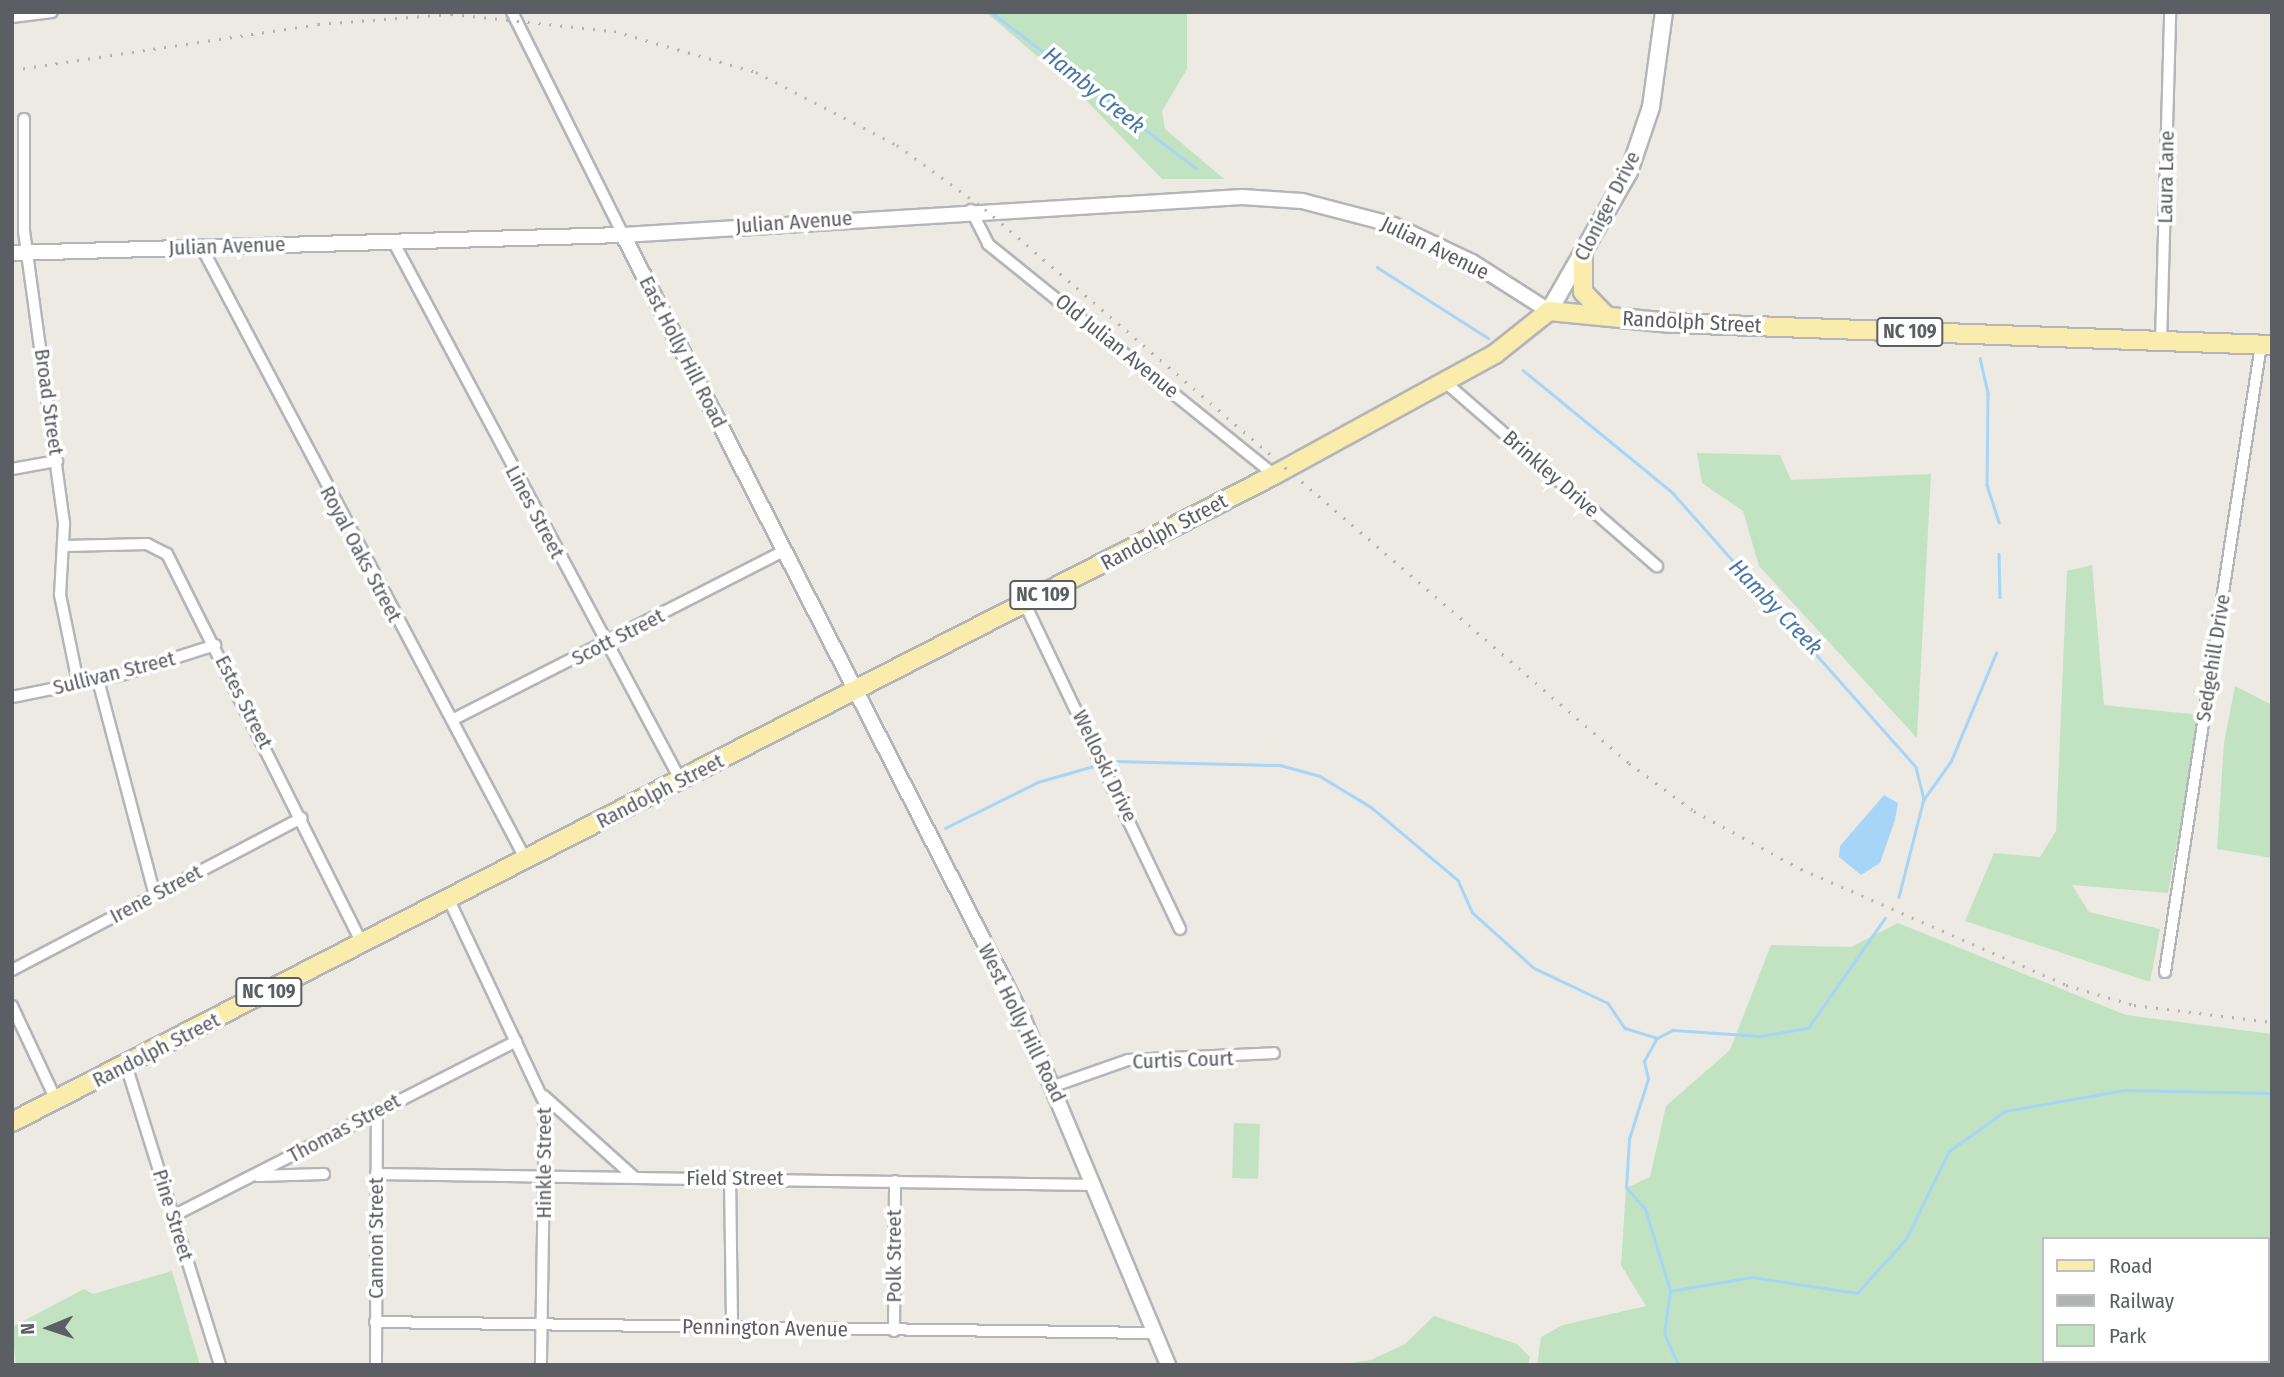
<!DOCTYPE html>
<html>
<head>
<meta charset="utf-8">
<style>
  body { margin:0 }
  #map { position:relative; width:2284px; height:1377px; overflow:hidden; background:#edeae3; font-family:"Fira Sans Condensed",sans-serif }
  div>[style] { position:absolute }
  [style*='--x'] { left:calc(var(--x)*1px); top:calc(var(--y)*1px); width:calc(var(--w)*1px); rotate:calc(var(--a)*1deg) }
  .green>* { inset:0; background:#c1e3c1; transform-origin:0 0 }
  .water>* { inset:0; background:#a7d5f8 }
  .stream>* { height:2.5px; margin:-1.25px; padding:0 1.25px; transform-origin:1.25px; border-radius:1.25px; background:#a7d5f8 }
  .roads { filter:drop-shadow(2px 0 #b3b5b9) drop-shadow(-2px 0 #b3b5b9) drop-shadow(0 2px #b3b5b9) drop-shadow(0 -2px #b3b5b9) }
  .minor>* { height:10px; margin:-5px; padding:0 5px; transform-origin:5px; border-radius:5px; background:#fff }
  .tertiary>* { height:14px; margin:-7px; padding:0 7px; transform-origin:7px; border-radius:7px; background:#fff }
  .secondary>* { height:16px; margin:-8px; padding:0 8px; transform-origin:8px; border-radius:8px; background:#fff }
  .primary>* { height:18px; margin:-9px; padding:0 9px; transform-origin:9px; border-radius:9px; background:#f9ecac }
  .rail>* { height:2.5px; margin-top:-1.25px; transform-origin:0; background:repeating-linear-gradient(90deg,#b1b2b2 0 2px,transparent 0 11px) }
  span { translate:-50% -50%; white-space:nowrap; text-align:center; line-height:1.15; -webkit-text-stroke:7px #fff; paint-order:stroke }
  .shield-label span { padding:2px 5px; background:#fff; border:2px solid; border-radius:5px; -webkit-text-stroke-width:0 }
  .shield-label { font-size:19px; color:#5b5e62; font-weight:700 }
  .street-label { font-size:21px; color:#5b5e62 }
  .water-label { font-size:23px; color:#4677a9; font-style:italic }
  .frame { position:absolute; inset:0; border:14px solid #5b5e62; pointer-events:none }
  .legend { position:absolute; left:2042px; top:1237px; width:228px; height:126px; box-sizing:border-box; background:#fff; border:2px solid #bdbfc0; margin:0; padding:9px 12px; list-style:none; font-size:21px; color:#5b5e62 }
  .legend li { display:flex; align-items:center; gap:14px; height:35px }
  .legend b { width:35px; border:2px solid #bdbfc0 }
  .north { position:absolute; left:14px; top:1293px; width:70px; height:70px; -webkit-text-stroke:5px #fff; paint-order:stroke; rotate:268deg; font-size:19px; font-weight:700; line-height:28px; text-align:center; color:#5b5e62 }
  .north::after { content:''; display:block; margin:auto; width:24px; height:32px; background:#5b5e62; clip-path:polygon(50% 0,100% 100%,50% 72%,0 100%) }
</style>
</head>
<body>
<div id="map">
  <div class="green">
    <i style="clip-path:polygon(986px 12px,1187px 12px,1187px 69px,1162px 111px,1165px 129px,1224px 179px,1162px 179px,1074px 88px)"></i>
    <i style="clip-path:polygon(1697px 453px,1780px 455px,1791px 480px,1931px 474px,1917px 738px,1759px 566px,1743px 511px,1702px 483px)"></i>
    <i style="clip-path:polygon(2092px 565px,2104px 705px,2200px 715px,2168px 893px,2072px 885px,2089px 912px,2160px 929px,2150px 982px,1965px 921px,1994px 853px,2040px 857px,2056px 831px,2067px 571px)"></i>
    <i style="clip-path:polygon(2235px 686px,2272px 705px,2272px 858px,2217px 849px,2224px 743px)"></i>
    <i style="clip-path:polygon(evenodd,1898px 923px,2126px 1015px,2272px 1034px,2272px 1365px,1537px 1365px,1541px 1337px,1563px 1325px,1646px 1306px,1621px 1265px,1626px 1188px,1650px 1177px,1666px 1106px,1730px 1050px,1771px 945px,1851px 947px,1898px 923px,2044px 1239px,2268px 1239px,2268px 1361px,2044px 1361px,2044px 1239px)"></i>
    <i style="left:1234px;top:1123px;width:26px;height:55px;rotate:2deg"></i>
    <i style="clip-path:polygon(172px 1271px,200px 1365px,16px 1365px,12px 1327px,84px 1289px,93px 1294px)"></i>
    <i style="clip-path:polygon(1434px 1316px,1517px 1344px,1530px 1357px,1528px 1365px,1336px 1365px,1371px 1360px,1405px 1344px)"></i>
  </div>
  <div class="water">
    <i style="clip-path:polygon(1884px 795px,1898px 803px,1895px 820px,1880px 863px,1861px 875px,1839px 857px,1840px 846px)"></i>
  </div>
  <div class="stream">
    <i style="--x:991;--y:12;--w:258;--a:37.3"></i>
    <i style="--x:1377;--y:267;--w:132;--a:32.6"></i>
    <i style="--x:1980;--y:358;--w:37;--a:77"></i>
    <i style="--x:1988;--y:394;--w:91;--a:90.6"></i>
    <i style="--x:1987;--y:485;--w:39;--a:72"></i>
    <i style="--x:1523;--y:370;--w:193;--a:39.3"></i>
    <i style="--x:1672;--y:492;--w:368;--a:48.4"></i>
    <i style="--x:1916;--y:767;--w:33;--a:76"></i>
    <i style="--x:1924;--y:799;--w:101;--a:104.3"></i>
    <i style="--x:1999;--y:554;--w:43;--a:88.7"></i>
    <i style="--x:1113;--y:761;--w:167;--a:1.4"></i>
    <i style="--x:1280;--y:765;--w:41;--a:15.4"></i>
    <i style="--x:1320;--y:776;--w:60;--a:31.3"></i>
    <i style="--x:1371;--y:807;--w:114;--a:40"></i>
    <i style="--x:1458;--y:880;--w:36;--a:66"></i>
    <i style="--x:1473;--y:913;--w:82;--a:42"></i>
    <i style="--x:1534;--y:968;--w:82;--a:25.3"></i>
    <i style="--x:1608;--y:1003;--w:30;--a:56"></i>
    <i style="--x:1625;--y:1028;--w:34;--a:17"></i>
    <i style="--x:1924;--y:799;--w:47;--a:-54.6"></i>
    <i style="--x:1951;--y:761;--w:117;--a:-67.4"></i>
    <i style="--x:945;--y:828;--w:104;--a:-26.3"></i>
    <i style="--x:1038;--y:782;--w:61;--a:-16.1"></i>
    <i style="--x:1670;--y:1291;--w:83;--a:-9.7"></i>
    <i style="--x:1752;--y:1277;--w:106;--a:8.7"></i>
    <i style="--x:1857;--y:1293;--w:73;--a:-47.8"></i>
    <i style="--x:1906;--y:1239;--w:98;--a:-64"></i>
    <i style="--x:1949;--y:1151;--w:69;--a:-35.5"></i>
    <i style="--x:2005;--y:1111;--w:121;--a:-10"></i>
    <i style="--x:2124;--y:1090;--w:148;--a:1.2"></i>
    <i style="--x:1678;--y:1365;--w:34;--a:-114"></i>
    <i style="--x:1664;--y:1334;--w:43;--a:-82.1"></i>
    <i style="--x:1670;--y:1291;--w:86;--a:-107"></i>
    <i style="--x:1645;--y:1209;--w:28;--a:-132"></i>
    <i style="--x:1626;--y:1188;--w:49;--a:-86.5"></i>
    <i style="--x:1629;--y:1139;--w:63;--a:-72.4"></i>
    <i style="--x:1648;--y:1079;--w:18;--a:-103"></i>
    <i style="--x:1644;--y:1061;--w:26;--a:-61"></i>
    <i style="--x:1657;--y:1038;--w:18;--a:-27"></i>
    <i style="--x:1673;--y:1030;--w:87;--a:3.9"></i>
    <i style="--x:1760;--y:1036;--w:49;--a:-9.5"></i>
    <i style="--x:1808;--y:1028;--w:134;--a:-55"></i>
  </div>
  <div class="roads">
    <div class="minor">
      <i style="--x:512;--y:12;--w:249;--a:63.5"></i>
      <i style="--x:12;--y:17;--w:40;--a:-7.1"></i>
      <i style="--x:24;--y:119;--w:112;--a:90"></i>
      <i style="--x:24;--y:231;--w:296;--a:82.2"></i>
      <i style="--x:64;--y:524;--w:71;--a:93.2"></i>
      <i style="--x:60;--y:595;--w:90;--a:78.4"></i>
      <i style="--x:971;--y:210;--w:38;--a:63"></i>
      <i style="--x:988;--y:244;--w:368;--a:38.9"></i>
      <i style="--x:393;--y:241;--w:612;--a:61.93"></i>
      <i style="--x:201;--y:246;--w:695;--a:62.11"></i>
      <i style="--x:2161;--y:342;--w:330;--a:-88.4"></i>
      <i style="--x:1445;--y:382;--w:281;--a:41"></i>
      <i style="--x:12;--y:469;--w:46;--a:-10.1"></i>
      <i style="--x:65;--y:546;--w:82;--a:-1.4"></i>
      <i style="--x:147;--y:544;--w:22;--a:27"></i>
      <i style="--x:167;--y:554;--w:437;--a:63.4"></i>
      <i style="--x:1025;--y:604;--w:360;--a:64.5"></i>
      <i style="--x:98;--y:680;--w:222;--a:75.2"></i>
      <i style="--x:12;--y:697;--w:111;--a:-11.4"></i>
      <i style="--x:121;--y:675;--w:99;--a:-17.7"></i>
      <i style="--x:452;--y:720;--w:373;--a:-27"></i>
      <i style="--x:449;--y:900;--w:225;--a:64.8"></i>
      <i style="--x:545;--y:1104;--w:261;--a:90.9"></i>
      <i style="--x:12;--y:970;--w:327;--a:-27.7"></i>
      <i style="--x:2165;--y:972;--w:634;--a:-81.3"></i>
      <i style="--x:12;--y:1006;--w:104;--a:64.9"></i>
      <i style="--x:126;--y:1065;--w:314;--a:72.6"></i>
      <i style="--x:1054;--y:1086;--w:78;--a:-19.4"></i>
      <i style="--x:1128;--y:1060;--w:146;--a:-2.7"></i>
      <i style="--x:544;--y:1096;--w:122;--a:42"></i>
      <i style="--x:376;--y:1174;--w:719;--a:0.88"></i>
      <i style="--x:258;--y:1176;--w:66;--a:-1.7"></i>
      <i style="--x:730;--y:1177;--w:151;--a:89.2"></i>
      <i style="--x:173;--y:1216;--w:385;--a:-27"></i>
      <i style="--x:375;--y:1322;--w:780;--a:0.81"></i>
      <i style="--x:894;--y:1331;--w:150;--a:-89.6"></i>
      <i style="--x:376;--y:1365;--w:255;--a:-89.8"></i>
    </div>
    <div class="tertiary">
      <i style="--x:623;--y:235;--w:879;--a:62.94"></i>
      <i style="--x:1023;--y:1018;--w:376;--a:67.3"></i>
      <i style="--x:12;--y:253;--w:611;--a:-1.69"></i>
      <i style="--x:623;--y:235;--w:620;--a:-3.51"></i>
      <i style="--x:1242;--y:197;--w:60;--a:3.8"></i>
      <i style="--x:1302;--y:201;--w:95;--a:14.6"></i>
      <i style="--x:1394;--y:225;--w:86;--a:25.4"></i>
      <i style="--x:1472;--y:262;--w:91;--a:32.5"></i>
    </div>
    <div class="secondary">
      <i style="--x:1549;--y:311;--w:160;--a:-60.1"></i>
      <i style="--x:1629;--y:172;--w:69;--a:-71.3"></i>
      <i style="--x:1651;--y:107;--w:96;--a:-82.2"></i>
    </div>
    <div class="primary">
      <i style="--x:1583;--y:256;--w:36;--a:90"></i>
      <i style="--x:1583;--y:292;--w:33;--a:46"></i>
      <i style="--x:12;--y:1122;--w:1418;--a:-27.14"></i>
      <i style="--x:1274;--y:475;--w:252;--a:-28.7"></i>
      <i style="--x:1495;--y:354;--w:69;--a:-38.5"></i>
      <i style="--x:1549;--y:311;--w:123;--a:5.6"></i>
      <i style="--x:1671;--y:323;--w:601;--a:2.1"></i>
    </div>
  </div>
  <div class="rail">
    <i style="--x:12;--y:70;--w:309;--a:-8.5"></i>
    <i style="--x:318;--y:24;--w:133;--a:-4.3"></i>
    <i style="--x:451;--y:14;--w:164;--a:6"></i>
    <i style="--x:614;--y:31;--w:148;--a:16.1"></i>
    <i style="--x:756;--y:72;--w:159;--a:27.4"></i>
    <i style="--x:897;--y:145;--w:109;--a:36"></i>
    <i style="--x:985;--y:209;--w:850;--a:40.7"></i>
    <i style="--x:1629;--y:763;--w:81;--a:36.4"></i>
    <i style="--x:1694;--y:811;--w:122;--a:28.5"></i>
    <i style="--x:1801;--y:869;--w:289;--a:23.6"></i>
    <i style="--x:2066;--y:985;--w:71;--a:16.4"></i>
    <i style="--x:2134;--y:1005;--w:139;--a:7"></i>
  </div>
  <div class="shield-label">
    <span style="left:1910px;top:332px">NC 109</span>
    <span style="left:1043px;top:595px">NC 109</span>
    <span style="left:269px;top:992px">NC 109</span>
  </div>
  <div class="street-label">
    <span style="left:2166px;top:177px;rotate:-89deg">Laura Lane</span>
    <span style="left:1607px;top:206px;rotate:-63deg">Cloniger Drive</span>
    <span style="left:794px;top:222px;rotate:-4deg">Julian Avenue</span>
    <span style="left:227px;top:246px;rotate:-2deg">Julian Avenue</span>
    <span style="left:1435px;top:248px;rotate:26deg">Julian Avenue</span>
    <span style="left:1692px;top:322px;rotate:3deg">Randolph Street</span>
    <span style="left:1117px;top:346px;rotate:39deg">Old Julian Avenue</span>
    <span style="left:683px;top:352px;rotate:63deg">East Holly Hill Road</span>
    <span style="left:49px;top:402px;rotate:82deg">Broad Street</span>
    <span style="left:1551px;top:474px;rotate:41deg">Brinkley Drive</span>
    <span style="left:535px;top:512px;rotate:62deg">Lines Street</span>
    <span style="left:1164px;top:532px;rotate:-28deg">Randolph Street</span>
    <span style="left:361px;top:554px;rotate:62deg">Royal Oaks Street</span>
    <span style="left:618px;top:637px;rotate:-27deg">Scott Street</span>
    <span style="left:2213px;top:658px;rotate:-81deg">Sedgehill Drive</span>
    <span style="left:114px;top:673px;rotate:-14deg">Sullivan Street</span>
    <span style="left:244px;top:702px;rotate:63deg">Estes Street</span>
    <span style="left:1105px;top:766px;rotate:64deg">Welloski Drive</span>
    <span style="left:660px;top:791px;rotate:-27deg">Randolph Street</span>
    <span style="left:156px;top:894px;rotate:-28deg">Irene Street</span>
    <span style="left:1022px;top:1023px;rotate:64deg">West Holly Hill Road</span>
    <span style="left:156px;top:1050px;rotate:-27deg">Randolph Street</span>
    <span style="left:1183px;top:1060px;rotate:-2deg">Curtis Court</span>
    <span style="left:344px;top:1128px;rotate:-28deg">Thomas Street</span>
    <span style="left:544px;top:1163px;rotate:-90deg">Hinkle Street</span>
    <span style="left:735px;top:1178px">Field Street</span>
    <span style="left:173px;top:1215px;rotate:73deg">Pine Street</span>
    <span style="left:376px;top:1238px;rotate:-90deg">Cannon Street</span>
    <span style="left:894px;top:1256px;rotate:-90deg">Polk Street</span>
    <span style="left:765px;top:1328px;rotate:1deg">Pennington Avenue</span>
  </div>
  <div class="water-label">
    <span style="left:1094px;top:90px;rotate:39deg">Hamby Creek</span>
    <span style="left:1776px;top:607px;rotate:46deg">Hamby Creek</span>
  </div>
  <div class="frame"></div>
  <ul class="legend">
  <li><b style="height:9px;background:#f9ecac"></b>Road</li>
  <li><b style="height:9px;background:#b1b2b2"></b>Railway</li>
  <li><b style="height:19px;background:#c1e3c1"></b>Park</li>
  </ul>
  <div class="north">N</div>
</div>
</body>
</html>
